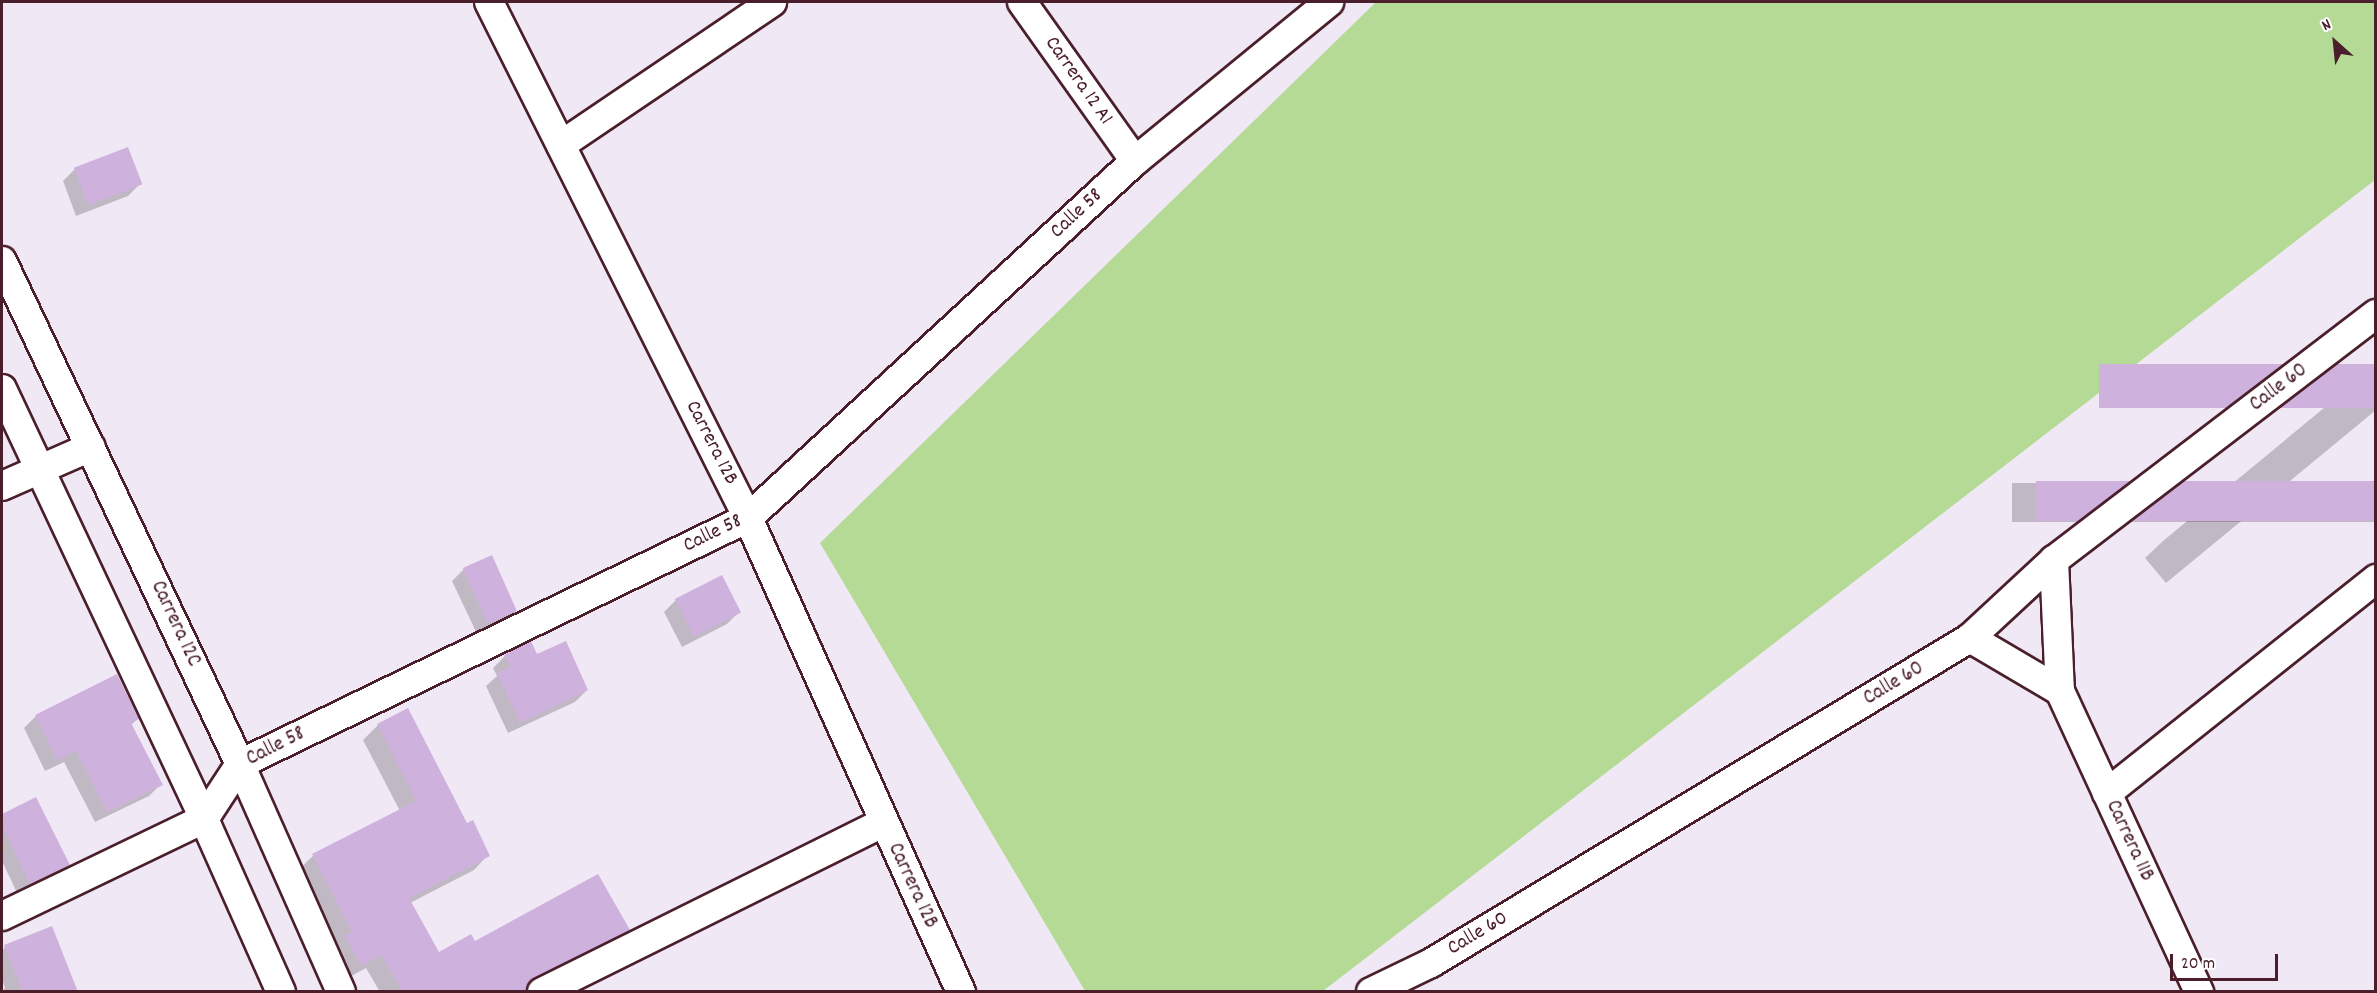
<!DOCTYPE html>
<html>
<head>
<meta charset="utf-8">
<style>
  body { margin:0 }
  #map { position:relative; width:2377px; height:993px; overflow:hidden; background:#f1e8f5; font-family:Dekko,sans-serif }
  div>[style] { position:absolute }
  [style*='--x'] { left:calc(var(--x)*1px); top:calc(var(--y)*1px); width:calc(var(--w)*1px); rotate:calc(var(--a)*1deg) }
  .green>* { inset:0; background:#b4da95 }
  .shadow>* { inset:0; background:#0003; transform-origin:0 0 }
  .building>* { inset:0; background:#cfb1de; transform-origin:0 0 }
  .roads { filter:drop-shadow(2px 0 #4a1f2b) drop-shadow(-2px 0 #4a1f2b) drop-shadow(0 2px #4a1f2b) drop-shadow(0 -2px #4a1f2b) }
  .street>* { height:28px; margin:-14px; padding:0 14px; transform-origin:14px; border-radius:14px; background:#fff }
  span { translate:-50% -50%; white-space:nowrap; text-align:center; line-height:1.15; -webkit-text-stroke:4.5px #fff; paint-order:stroke }
  .street-label { font-size:21px; color:#4a1f2b }
  .frame { position:absolute; inset:0; border:3px solid #4a1f2b; pointer-events:none }
  .north { position:absolute; left:2305px; top:12px; width:60px; height:60px; -webkit-text-stroke:4px #fff; paint-order:stroke; rotate:333deg; font-size:16px; font-weight:700; line-height:24px; text-align:center; color:#4a1f2b }
  .north::after { content:''; display:block; margin:auto; width:21px; height:27px; background:#4a1f2b; clip-path:polygon(50% 0,100% 100%,50% 72%,0 100%) }
  .scale { position:absolute; left:2170px; top:954px; width:108px; height:27px; box-sizing:border-box; border:3px solid #4a1f2b; border-top:0; padding-left:8px; font-size:18px; line-height:21px; white-space:nowrap; color:#4a1f2b; -webkit-text-stroke:4px #fff; paint-order:stroke }
</style>
</head>
<body>
<div id="map">
  <div class="green">
    <i style="clip-path:polygon(1376px 2px,2375px 2px,2375px 180px,1323px 991px,1085px 991px,820px 543px)"></i>
  </div>
  <div class="shadow">
    <i style="clip-path:polygon(75px 169px,140px 184px,128px 196px,76px 216px,63px 181px)"></i>
    <i style="clip-path:polygon(2376px 365px,2376px 410px,2166px 583px,2145px 558px,2163px 541px)"></i>
    <i style="left:2376px;top:483px;width:39px;height:364px;rotate:90deg"></i>
    <i style="clip-path:polygon(464px 569px,516px 611px,504px 623px,478px 636px,452px 581px)"></i>
    <i style="clip-path:polygon(676px 600px,739px 612px,727px 624px,682px 647px,664px 612px)"></i>
    <i style="clip-path:polygon(505px 656px,537px 656px,587px 690px,575px 702px,508px 733px,486px 686px,497px 676px,493px 668px)"></i>
    <i style="clip-path:polygon(117px 676px,137px 719px,131px 725px,161px 784px,149px 796px,95px 822px,64px 762px,45px 771px,24px 728px,36px 716px)"></i>
    <i style="clip-path:polygon(378px 725px,466px 825px,488px 855px,474px 870px,410px 903px,439px 954px,474px 943px,628px 930px,613px 944px,520px 992px,380px 992px,366px 968px,346px 979px,331px 952px,337px 946px,298px 870px,313px 856px,400px 811px,363px 740px)"></i>
    <i style="clip-path:polygon(35px 799px,68px 865px,56px 877px,18px 895px,2px 861px,2px 816px)"></i>
    <i style="clip-path:polygon(5px 947px,76px 992px,2px 992px,5px 988px,2px 979px,2px 951px)"></i>
  </div>
  <div class="building">
    <i style="left:128px;top:147px;width:40px;height:58px;rotate:69deg"></i>
    <i style="left:2376px;top:364px;width:44px;height:277px;rotate:90deg"></i>
    <i style="left:2376px;top:481px;width:40px;height:340px;rotate:90deg"></i>
    <i style="left:492px;top:555px;width:61px;height:32px;rotate:66deg"></i>
    <i style="left:722px;top:575px;width:42px;height:53px;rotate:63deg"></i>
    <i style="clip-path:polygon(531px 641px,537px 654px,566px 641px,588px 690px,520px 723px,497px 673px,510px 667px,504px 655px)"></i>
    <i style="clip-path:polygon(117px 674px,139px 719px,131px 723px,163px 785px,107px 812px,76px 751px,57px 760px,35px 715px)"></i>
    <i style="clip-path:polygon(408px 708px,467px 823px,473px 820px,490px 856px,409px 898px,439px 952px,471px 934px,475px 941px,598px 874px,630px 930px,535px 977px,528px 983px,526px 992px,403px 992px,381px 955px,361px 966px,345px 936px,352px 932px,312px 854px,416px 801px,377px 724px)"></i>
    <i style="clip-path:polygon(36px 797px,70px 865px,30px 884px,2px 825px,2px 814px)"></i>
    <i style="clip-path:polygon(52px 926px,78px 992px,23px 992px,4px 945px)"></i>
  </div>
  <div class="roads">
    <div class="street">
      <i style="--x:489;--y:2;--w:577;--a:63.35"></i>
      <i style="--x:748;--y:518;--w:520;--a:65.8"></i>
      <i style="--x:1022;--y:2;--w:195;--a:54.6"></i>
      <i style="--x:561;--y:145;--w:255;--a:-34.1"></i>
      <i style="--x:2;--y:261;--w:556;--a:64.68"></i>
      <i style="--x:240;--y:764;--w:249;--a:66.1"></i>
      <i style="--x:2;--y:389;--w:475;--a:64.8"></i>
      <i style="--x:204;--y:819;--w:189;--a:66"></i>
      <i style="--x:2;--y:486;--w:97;--a:-23.7"></i>
      <i style="--x:2054;--y:560;--w:131;--a:87.4"></i>
      <i style="--x:2060;--y:691;--w:332;--a:65.2"></i>
      <i style="--x:1970;--y:638;--w:104;--a:30.5"></i>
      <i style="--x:2107;--y:793;--w:344;--a:-38.5"></i>
      <i style="--x:2;--y:916;--w:224;--a:-25.7"></i>
      <i style="--x:204;--y:819;--w:66;--a:-56.8"></i>
      <i style="--x:240;--y:764;--w:564;--a:-25.84"></i>
      <i style="--x:748;--y:518;--w:527;--a:-42.69"></i>
      <i style="--x:1135;--y:161;--w:251;--a:-39.3"></i>
      <i style="--x:542;--y:992;--w:381;--a:-26.4"></i>
      <i style="--x:1371;--y:992;--w:67;--a:-25.8"></i>
      <i style="--x:1431;--y:963;--w:629;--a:-31.09"></i>
      <i style="--x:1970;--y:638;--w:115;--a:-42.9"></i>
      <i style="--x:2054;--y:560;--w:405;--a:-37.4"></i>
    </div>
  </div>
  <div class="street-label">
    <span style="left:1078px;top:81px;rotate:55deg">Carrera 12 A1</span>
    <span style="left:1077px;top:214px;rotate:-43deg">Calle 58</span>
    <span style="left:2279px;top:388px;rotate:-37deg">Calle 60</span>
    <span style="left:711px;top:443px;rotate:63deg">Carrera 12B</span>
    <span style="left:713px;top:534px;rotate:-26deg">Calle 58</span>
    <span style="left:175px;top:624px;rotate:65deg">Carrera 12C</span>
    <span style="left:1894px;top:684px;rotate:-31deg">Calle 60</span>
    <span style="left:276px;top:747px;rotate:-27deg">Calle 58</span>
    <span style="left:2129px;top:841px;rotate:65deg">Carrera 11B</span>
    <span style="left:912px;top:886px;rotate:65deg">Carrera 12B</span>
    <span style="left:1478px;top:934px;rotate:-31deg">Calle 60</span>
  </div>
  <div class="frame"></div>
  <div class="north">N</div>
  <div class="scale">20 m</div>
</div>
</body>
</html>
